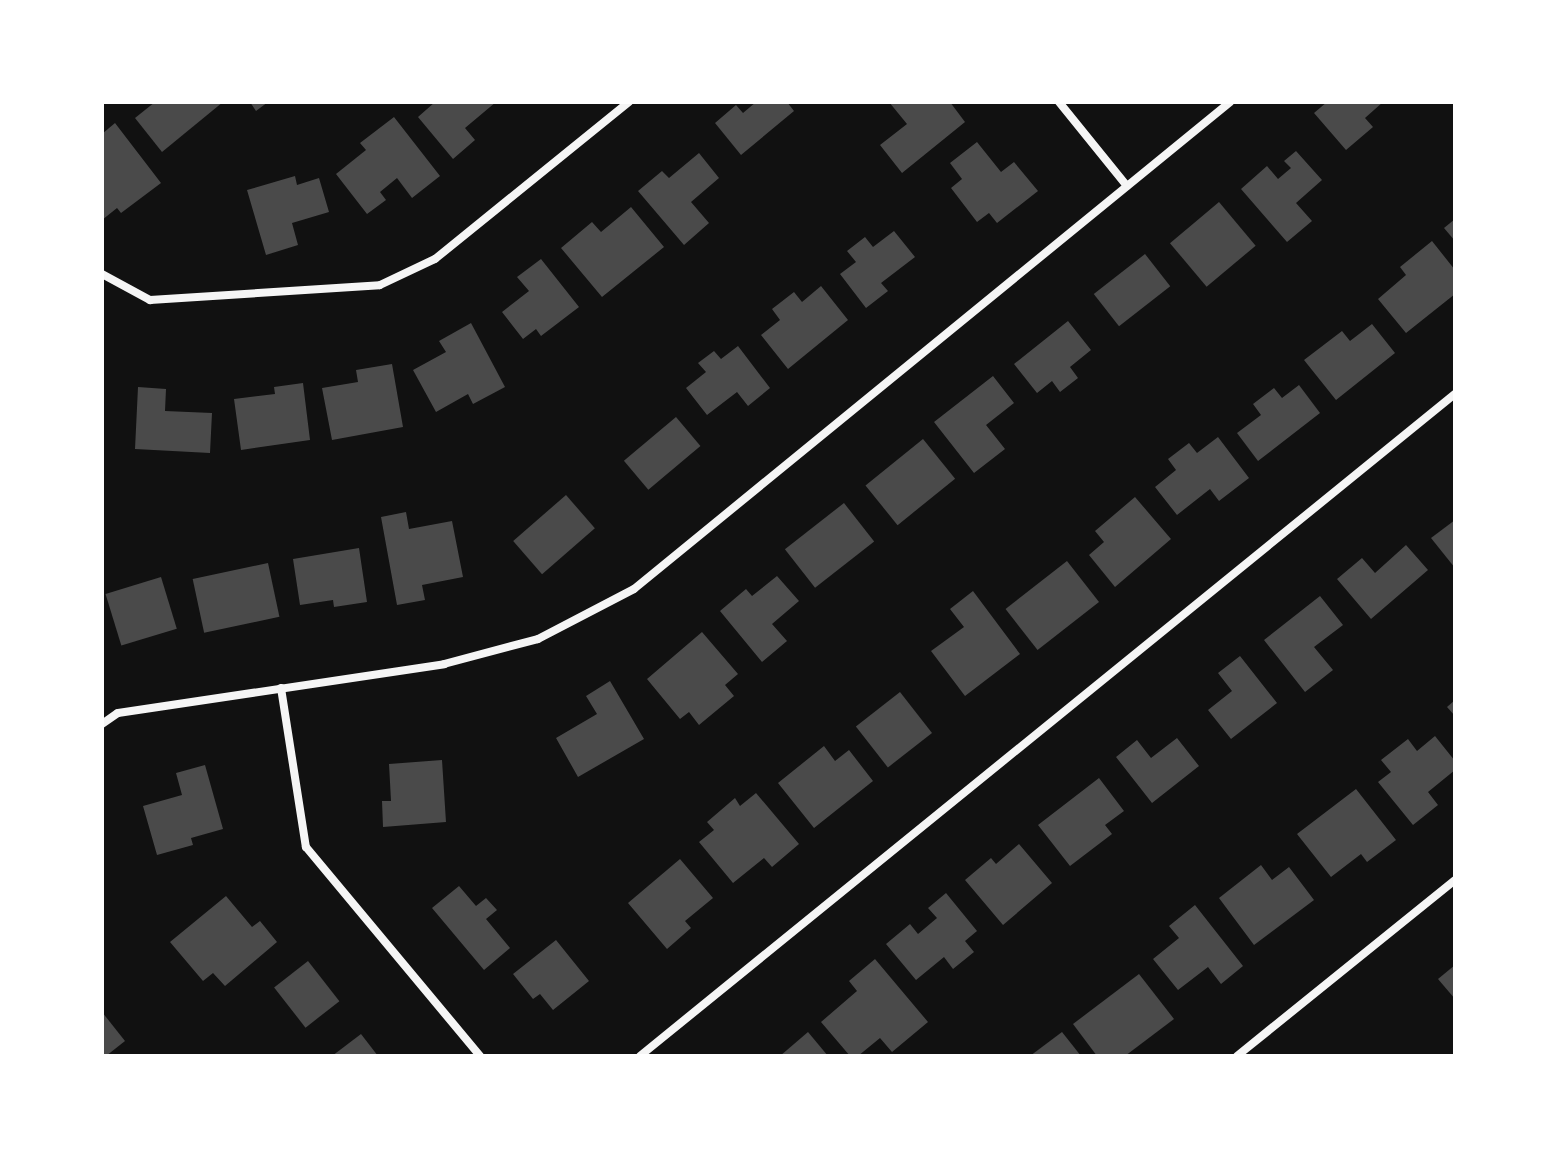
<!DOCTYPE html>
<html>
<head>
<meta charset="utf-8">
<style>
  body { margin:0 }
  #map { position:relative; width:1557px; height:1158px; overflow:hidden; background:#111; font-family:"Asap Condensed",sans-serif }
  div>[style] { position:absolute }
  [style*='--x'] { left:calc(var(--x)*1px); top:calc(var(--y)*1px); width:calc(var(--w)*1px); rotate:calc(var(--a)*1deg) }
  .building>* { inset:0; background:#4a4a4a; transform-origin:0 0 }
  .minor>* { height:8px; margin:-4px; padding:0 4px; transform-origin:4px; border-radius:4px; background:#f5f5f5 }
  span { translate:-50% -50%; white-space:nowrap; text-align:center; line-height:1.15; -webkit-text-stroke:6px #fff; paint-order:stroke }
  .frame { position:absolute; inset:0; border:104px solid #fff; pointer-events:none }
</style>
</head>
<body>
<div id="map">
  <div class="building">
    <i style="clip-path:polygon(155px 102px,223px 102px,162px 152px,135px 118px)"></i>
    <i style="clip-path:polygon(250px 102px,268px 102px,256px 111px)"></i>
    <i style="clip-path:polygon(435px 102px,496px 102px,465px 128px,475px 140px,453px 159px,418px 117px)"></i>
    <i style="clip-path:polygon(756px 102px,787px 102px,794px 111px,741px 155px,715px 123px,736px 105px,743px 113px)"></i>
    <i style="clip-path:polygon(889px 102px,950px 102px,965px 122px,902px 173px,880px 145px,907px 124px)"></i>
    <i style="clip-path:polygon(1327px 102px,1383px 102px,1365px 118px,1373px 127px,1346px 150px,1314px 113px)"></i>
    <i style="clip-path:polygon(394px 117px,440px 176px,412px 198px,397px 178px,380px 192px,386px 200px,367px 214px,336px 174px,366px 150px,360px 143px)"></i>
    <i style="clip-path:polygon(115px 123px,161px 183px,121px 213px,117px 208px,102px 220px,102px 134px)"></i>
    <i style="clip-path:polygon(977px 142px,1001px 172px,1014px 162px,1038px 191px,997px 223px,989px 213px,977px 222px,951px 188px,962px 179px,950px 163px)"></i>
    <i style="clip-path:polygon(1296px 151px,1322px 180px,1296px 203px,1312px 221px,1287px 242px,1241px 189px,1267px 166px,1278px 179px,1291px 168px,1284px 161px)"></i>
    <i style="clip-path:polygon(699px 153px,719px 178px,691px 202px,709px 223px,684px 245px,638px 191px,662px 171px,669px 178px)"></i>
    <i style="clip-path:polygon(295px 176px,297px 185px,319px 178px,329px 212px,292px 223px,298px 245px,266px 255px,247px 190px)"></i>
    <i style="left:1219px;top:202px;width:57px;height:64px;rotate:50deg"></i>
    <i style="clip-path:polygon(631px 207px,664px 247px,602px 297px,561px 248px,592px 222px,601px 232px)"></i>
    <i style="clip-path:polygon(1455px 219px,1455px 241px,1444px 228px)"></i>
    <i style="clip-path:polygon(894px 231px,915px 257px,881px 283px,888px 291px,866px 308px,840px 274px,856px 262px,847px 251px,865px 237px,873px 247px)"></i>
    <i style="clip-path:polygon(1432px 241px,1455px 270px,1455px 294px,1406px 333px,1378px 299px,1406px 275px,1400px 267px)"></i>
    <i style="left:1145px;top:254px;width:41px;height:65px;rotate:52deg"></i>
    <i style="clip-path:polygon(541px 259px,579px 307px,541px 336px,536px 329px,523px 339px,502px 312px,529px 291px,517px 277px)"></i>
    <i style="clip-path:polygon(821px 286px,848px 320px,788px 369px,761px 335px,780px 320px,772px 309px,794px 292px,802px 302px)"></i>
    <i style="clip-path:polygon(1068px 321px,1091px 350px,1070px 367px,1078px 378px,1060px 392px,1052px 381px,1037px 393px,1014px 364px)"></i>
    <i style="clip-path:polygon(471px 323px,505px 387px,473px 404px,468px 394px,436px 412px,413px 370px,446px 352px,439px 341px)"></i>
    <i style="clip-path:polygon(1372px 324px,1395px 353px,1336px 400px,1304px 360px,1342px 331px,1350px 341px)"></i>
    <i style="clip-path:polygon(738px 346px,770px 388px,748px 406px,737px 392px,707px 415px,686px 388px,706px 372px,698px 363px,714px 351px,721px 359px)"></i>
    <i style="clip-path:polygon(392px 364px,403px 427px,332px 440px,322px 388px,358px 382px,356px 370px)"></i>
    <i style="clip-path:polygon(993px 376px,1014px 403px,986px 425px,1005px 449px,974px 473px,934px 422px)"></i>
    <i style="clip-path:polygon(303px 383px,310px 440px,241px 450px,234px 399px,275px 394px,274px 387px)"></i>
    <i style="clip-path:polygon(1299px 385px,1320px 413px,1258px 461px,1237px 433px,1261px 415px,1253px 404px,1274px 388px,1282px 398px)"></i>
    <i style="clip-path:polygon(138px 387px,166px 389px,165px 411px,212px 413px,210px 453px,135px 449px)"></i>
    <i style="left:676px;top:417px;width:38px;height:68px;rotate:50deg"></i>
    <i style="clip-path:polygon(1218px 437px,1249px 478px,1219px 501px,1210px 489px,1177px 515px,1155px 487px,1176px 470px,1168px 459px,1189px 443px,1197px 453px)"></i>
    <i style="left:923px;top:439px;width:51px;height:74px;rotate:51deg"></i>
    <i style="left:566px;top:495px;width:44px;height:70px;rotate:49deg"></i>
    <i style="clip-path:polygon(1135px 497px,1171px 539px,1115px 587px,1089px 555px,1104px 542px,1095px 531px)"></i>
    <i style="left:844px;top:503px;width:49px;height:75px;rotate:52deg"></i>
    <i style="clip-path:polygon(406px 512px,409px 529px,452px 521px,463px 577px,422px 585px,425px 600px,397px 605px,381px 517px)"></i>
    <i style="clip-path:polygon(1455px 520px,1455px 568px,1431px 538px)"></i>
    <i style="clip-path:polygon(1406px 545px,1428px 570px,1371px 619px,1337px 579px,1362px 558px,1375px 573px)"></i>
    <i style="clip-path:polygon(359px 548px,367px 602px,334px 607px,333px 600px,300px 605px,293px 559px)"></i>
    <i style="left:1067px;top:561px;width:52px;height:78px;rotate:52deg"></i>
    <i style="left:268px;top:563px;width:55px;height:77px;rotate:78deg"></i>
    <i style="clip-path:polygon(777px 576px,799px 601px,772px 624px,787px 641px,762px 662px,720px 611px,746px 589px,752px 596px)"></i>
    <i style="left:161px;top:577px;width:54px;height:58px;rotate:73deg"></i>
    <i style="clip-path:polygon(973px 591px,1020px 654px,965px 696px,931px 651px,964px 627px,950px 609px)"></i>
    <i style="clip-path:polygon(1320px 596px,1343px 625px,1314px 647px,1333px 670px,1305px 692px,1264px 640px)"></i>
    <i style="clip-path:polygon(702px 632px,738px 674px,725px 685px,734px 696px,699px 725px,689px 712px,680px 719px,647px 679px)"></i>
    <i style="clip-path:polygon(1240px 656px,1277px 703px,1231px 739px,1208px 710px,1232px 691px,1218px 673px)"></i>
    <i style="clip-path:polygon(610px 681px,644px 739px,578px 777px,556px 738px,597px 714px,586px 696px)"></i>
    <i style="left:900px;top:692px;width:52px;height:56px;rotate:52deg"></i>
    <i style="clip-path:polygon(1455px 700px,1455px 716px,1447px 707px)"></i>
    <i style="clip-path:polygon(1435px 736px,1455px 761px,1455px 770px,1428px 792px,1438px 805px,1413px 825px,1378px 782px,1391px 772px,1381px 760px,1408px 739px,1417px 751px)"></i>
    <i style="clip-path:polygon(1177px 738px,1199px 766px,1152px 803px,1116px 757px,1137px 740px,1151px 758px)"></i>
    <i style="clip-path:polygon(824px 746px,835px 761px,849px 750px,873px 781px,814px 828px,778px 783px)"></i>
    <i style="clip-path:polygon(442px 760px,446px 822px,383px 827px,382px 801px,391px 801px,389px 764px)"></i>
    <i style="clip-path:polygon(205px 765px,223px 829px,191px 838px,193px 845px,157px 855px,143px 806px,182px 795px,176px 773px)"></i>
    <i style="clip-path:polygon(1099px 778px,1124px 811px,1105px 825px,1112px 834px,1070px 866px,1038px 825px)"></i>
    <i style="clip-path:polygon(1356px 789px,1396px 840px,1367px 862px,1361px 854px,1331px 877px,1297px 834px)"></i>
    <i style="clip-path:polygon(756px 793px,799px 844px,772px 867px,764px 858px,733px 883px,699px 842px,714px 830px,707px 822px,735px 798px,740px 806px)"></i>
    <i style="clip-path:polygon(1019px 844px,1052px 883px,1003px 925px,965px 880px,991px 858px,996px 864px)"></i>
    <i style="clip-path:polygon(680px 859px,713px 898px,685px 921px,691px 928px,667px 949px,628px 903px)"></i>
    <i style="clip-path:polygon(1261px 865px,1272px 880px,1289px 867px,1314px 900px,1254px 945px,1219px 898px)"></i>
    <i style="clip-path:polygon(459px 886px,476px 906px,486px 898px,497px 910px,486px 919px,510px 948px,484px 970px,432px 908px)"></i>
    <i style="clip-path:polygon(946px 893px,977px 931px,965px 941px,974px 952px,953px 969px,944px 957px,916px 980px,886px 944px,910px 924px,918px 934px,937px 918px,928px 908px)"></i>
    <i style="clip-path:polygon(226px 896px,252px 927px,260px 921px,277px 942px,225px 986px,213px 973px,203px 981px,170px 942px)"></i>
    <i style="clip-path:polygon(1195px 905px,1243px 966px,1221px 984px,1208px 967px,1178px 990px,1153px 959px,1179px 938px,1169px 926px)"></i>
    <i style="clip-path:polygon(556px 940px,589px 981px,553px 1010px,540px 994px,533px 999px,513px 974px)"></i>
    <i style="clip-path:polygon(875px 959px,928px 1022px,892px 1052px,880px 1038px,858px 1056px,850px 1056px,821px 1022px,857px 991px,849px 981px)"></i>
    <i style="left:308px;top:961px;width:51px;height:43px;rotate:52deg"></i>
    <i style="clip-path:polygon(1455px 965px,1455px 999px,1438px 979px)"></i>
    <i style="clip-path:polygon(1139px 974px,1174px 1019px,1125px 1056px,1097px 1056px,1073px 1024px)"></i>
    <i style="clip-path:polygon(102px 1012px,125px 1041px,106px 1056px,102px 1056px)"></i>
    <i style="clip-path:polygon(808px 1032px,828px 1056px,780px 1056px)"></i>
    <i style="clip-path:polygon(1062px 1032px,1081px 1056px,1030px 1056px)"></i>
    <i style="clip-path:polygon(361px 1034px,378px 1056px,332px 1056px)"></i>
  </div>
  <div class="minor">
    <i style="--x:1059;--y:102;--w:108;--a:51"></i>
    <i style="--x:102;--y:274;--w:55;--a:28.4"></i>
    <i style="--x:150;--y:300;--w:230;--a:-3.7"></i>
    <i style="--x:380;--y:285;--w:61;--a:-25.3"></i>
    <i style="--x:435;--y:259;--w:250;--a:-39"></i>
    <i style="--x:281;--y:688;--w:161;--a:81.1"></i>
    <i style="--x:306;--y:847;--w:272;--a:50.2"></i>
    <i style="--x:102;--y:724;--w:19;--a:-35"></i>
    <i style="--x:118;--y:713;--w:330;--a:-8.5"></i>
    <i style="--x:444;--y:664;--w:97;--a:-14.9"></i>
    <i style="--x:538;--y:639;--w:108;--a:-27.5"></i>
    <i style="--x:634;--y:589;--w:770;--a:-39.25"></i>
    <i style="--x:640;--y:1056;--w:1050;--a:-39.09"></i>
    <i style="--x:1237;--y:1056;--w:280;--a:-38.9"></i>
  </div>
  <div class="frame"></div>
</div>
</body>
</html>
